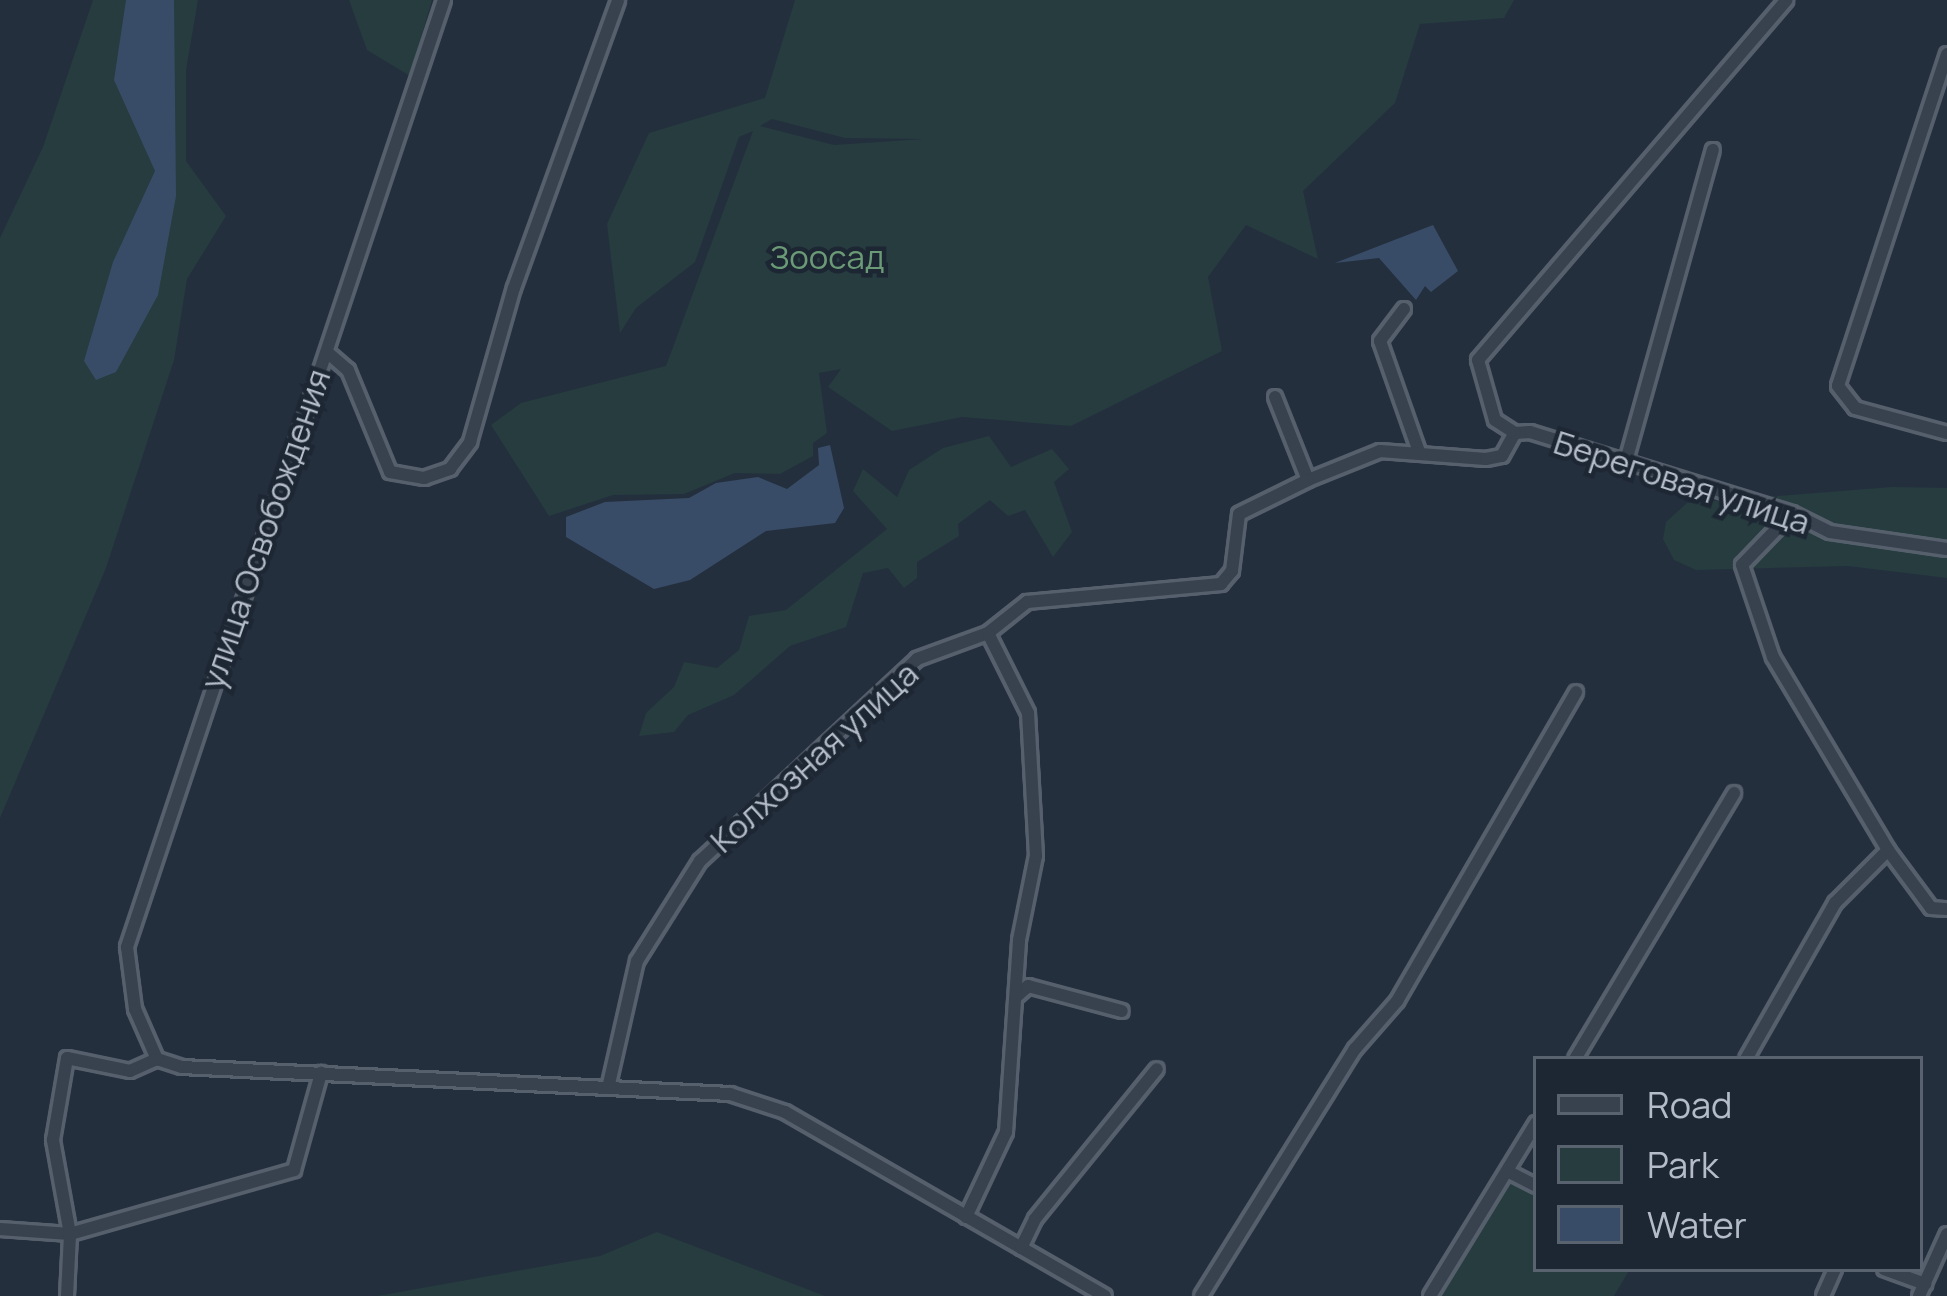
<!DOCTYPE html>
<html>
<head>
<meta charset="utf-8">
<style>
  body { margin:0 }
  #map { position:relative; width:1947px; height:1296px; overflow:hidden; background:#242f3e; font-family:Manrope,sans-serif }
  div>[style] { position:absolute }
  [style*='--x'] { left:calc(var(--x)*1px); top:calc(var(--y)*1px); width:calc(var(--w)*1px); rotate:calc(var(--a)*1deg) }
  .green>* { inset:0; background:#263c3f }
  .water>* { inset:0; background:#394c67 }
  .roads { filter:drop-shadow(3px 0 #565f6c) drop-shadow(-3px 0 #565f6c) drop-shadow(0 3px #565f6c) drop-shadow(0 -3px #565f6c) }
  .minor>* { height:12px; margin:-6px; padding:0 6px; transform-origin:6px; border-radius:6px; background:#38414e }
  span { translate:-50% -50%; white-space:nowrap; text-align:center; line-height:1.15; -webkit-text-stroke:9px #1d2633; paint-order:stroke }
  .park-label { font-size:33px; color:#6b9a76 }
  .street-label { font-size:33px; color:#b4bcc9 }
  .legend { position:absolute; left:1533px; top:1056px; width:390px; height:216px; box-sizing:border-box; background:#1d2633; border:3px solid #59626f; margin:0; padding:15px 21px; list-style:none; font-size:36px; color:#b4bcc9 }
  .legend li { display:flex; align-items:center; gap:24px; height:60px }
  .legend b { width:60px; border:3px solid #59626f }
</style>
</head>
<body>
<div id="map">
  <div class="green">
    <i style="clip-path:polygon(93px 0,198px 0,186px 70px,186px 161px,226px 216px,187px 279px,174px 360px,106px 568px,0 818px,0 238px,43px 147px)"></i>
    <i style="clip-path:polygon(349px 0,432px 0,410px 76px,367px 50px)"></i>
    <i style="clip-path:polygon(evenodd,795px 0,1514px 0,1504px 18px,1420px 24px,1395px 103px,1303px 191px,1318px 259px,1246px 225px,1208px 277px,1222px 351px,1071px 426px,962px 417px,892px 431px,828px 387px,841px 369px,819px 373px,827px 433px,813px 443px,813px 456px,780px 474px,735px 473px,684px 494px,613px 495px,549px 516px,491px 425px,521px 403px,666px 366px,753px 131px,739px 137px,695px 262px,636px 308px,620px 333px,607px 224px,649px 133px,765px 98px,795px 0,772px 119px,845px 138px,923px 139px,834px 145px,760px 126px,772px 119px)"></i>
    <i style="clip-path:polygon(989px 436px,1011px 467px,1052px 449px,1069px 469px,1054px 482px,1072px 532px,1053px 557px,1025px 510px,1008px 516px,990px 500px,958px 524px,959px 536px,917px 562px,917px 578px,904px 588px,888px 568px,863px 573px,846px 627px,790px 646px,734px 695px,688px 715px,674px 732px,639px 736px,646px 713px,674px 687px,684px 662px,717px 668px,739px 650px,749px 616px,786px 610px,887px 529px,853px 491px,863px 469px,897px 497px,909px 470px,943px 448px)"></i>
    <i style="clip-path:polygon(1892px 487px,1947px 488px,1947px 578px,1848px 566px,1696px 570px,1674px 560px,1663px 539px,1666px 522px,1687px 503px)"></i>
    <i style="clip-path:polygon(1510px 1181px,1536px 1196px,1536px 1269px,1630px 1269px,1614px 1296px,1442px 1296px)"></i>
    <i style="clip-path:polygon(657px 1232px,825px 1296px,377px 1296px,600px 1256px)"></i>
  </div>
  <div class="water">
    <i style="clip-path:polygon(126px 0,174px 0,176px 196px,158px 295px,116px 372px,96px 380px,84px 361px,113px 262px,155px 171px,114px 80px)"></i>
    <i style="clip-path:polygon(1433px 225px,1458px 271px,1431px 292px,1425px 286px,1416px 300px,1379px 258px,1335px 263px)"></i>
    <i style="clip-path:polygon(830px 445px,844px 508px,835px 523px,766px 531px,690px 580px,654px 589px,566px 537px,566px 517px,605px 502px,689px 498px,716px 483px,758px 477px,787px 489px,819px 465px,818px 448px)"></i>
  </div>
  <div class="roads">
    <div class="minor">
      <i style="--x:444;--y:0;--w:999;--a:108.51"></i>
      <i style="--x:127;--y:947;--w:63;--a:82.6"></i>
      <i style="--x:135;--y:1009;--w:55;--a:66.3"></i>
      <i style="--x:157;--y:1059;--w:26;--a:18"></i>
      <i style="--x:182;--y:1067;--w:549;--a:2.82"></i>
      <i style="--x:730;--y:1094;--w:58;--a:18.1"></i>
      <i style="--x:785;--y:1112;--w:369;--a:29.9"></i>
      <i style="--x:1947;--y:54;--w:349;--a:108.2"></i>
      <i style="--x:1838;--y:386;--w:28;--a:52"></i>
      <i style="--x:1855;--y:408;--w:95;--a:15.2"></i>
      <i style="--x:1404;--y:309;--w:40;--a:127"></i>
      <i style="--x:1380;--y:341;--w:118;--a:70.6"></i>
      <i style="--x:327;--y:352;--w:28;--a:41"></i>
      <i style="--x:348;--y:370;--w:110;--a:67.6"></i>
      <i style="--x:390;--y:472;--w:35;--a:10"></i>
      <i style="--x:424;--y:478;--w:28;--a:-19"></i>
      <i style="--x:450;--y:469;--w:34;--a:-53"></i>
      <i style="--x:470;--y:442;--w:160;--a:-74.1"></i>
      <i style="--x:514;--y:288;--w:306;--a:-70.1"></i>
      <i style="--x:1275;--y:397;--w:89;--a:68.3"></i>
      <i style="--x:1308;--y:480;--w:78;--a:-21.9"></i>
      <i style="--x:1380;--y:451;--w:106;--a:4.3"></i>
      <i style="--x:1486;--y:459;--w:16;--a:-11"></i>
      <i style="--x:1502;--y:456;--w:26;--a:-61"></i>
      <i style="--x:1515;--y:433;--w:15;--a:-4"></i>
      <i style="--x:1530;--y:432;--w:274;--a:17.2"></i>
      <i style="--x:1792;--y:513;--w:42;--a:26.6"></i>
      <i style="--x:1830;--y:532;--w:118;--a:8.3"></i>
      <i style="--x:1515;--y:433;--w:24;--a:-147"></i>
      <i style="--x:1495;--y:420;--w:62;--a:-105.8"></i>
      <i style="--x:1478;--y:360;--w:474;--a:-49.4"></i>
      <i style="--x:1626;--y:461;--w:323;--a:-74.4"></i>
      <i style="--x:1792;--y:513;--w:72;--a:133.9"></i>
      <i style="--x:1742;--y:565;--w:97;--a:71.4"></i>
      <i style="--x:1773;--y:657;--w:225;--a:59.2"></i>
      <i style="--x:1888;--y:850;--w:72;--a:53.4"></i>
      <i style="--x:1931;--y:908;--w:16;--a:4"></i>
      <i style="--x:1017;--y:996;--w:15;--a:-42"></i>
      <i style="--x:1028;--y:986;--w:97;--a:14.9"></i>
      <i style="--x:1575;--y:1059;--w:310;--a:-59.1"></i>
      <i style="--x:1746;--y:1059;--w:180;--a:-60.3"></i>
      <i style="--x:1835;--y:903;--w:75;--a:-45"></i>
      <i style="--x:609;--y:1084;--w:126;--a:-77.2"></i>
      <i style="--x:637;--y:961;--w:118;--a:-57.8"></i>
      <i style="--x:700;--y:861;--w:296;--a:-42.9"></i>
      <i style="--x:917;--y:659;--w:76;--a:-20.1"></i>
      <i style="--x:988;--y:633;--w:50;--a:-38.5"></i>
      <i style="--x:1027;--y:602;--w:195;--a:-5.3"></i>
      <i style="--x:1221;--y:584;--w:17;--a:-50"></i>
      <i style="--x:1232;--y:571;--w:57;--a:-83"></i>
      <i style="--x:1239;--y:514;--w:77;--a:-26.2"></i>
      <i style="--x:1507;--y:1171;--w:33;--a:27"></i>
      <i style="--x:966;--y:1217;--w:94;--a:-64.8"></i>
      <i style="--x:1006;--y:1132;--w:192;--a:-86.1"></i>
      <i style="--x:1019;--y:940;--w:86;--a:-78.6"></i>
      <i style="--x:1036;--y:856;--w:143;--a:-93.2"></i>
      <i style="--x:1028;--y:713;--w:89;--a:-116.6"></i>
      <i style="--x:0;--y:1229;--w:70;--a:4.1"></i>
      <i style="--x:70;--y:1234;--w:96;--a:-100.3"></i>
      <i style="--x:53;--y:1140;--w:83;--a:-80.3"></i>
      <i style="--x:67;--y:1058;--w:64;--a:11.7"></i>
      <i style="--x:130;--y:1071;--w:30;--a:-24"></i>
      <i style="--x:1021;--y:1248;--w:32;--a:-64"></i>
      <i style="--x:1035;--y:1219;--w:193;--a:-50.9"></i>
      <i style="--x:1884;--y:1269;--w:44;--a:20.1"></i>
      <i style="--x:67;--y:1296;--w:62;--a:-87.2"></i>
      <i style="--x:70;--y:1234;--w:233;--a:-15.9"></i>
      <i style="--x:294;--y:1170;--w:101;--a:-74.4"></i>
      <i style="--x:1201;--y:1296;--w:291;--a:-58.1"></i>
      <i style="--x:1355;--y:1049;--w:64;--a:-48.8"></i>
      <i style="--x:1397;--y:1001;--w:357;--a:-59.9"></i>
      <i style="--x:1430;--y:1296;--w:203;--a:-58.5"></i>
      <i style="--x:1823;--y:1296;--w:30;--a:-66"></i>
      <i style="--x:1919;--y:1296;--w:68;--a:-65.7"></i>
    </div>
  </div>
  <div class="park-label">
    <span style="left:827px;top:257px">Зоосад</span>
  </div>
  <div class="street-label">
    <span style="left:1682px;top:482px;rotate:18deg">Береговая улица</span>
    <span style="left:265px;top:529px;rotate:-71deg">улица Освобождения</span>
    <span style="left:814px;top:757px;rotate:-42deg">Колхозная улица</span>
  </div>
  <ul class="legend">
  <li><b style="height:15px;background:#38414e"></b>Road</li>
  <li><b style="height:33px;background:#263c3f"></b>Park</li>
  <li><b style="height:33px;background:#394c67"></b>Water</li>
  </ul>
</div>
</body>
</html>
